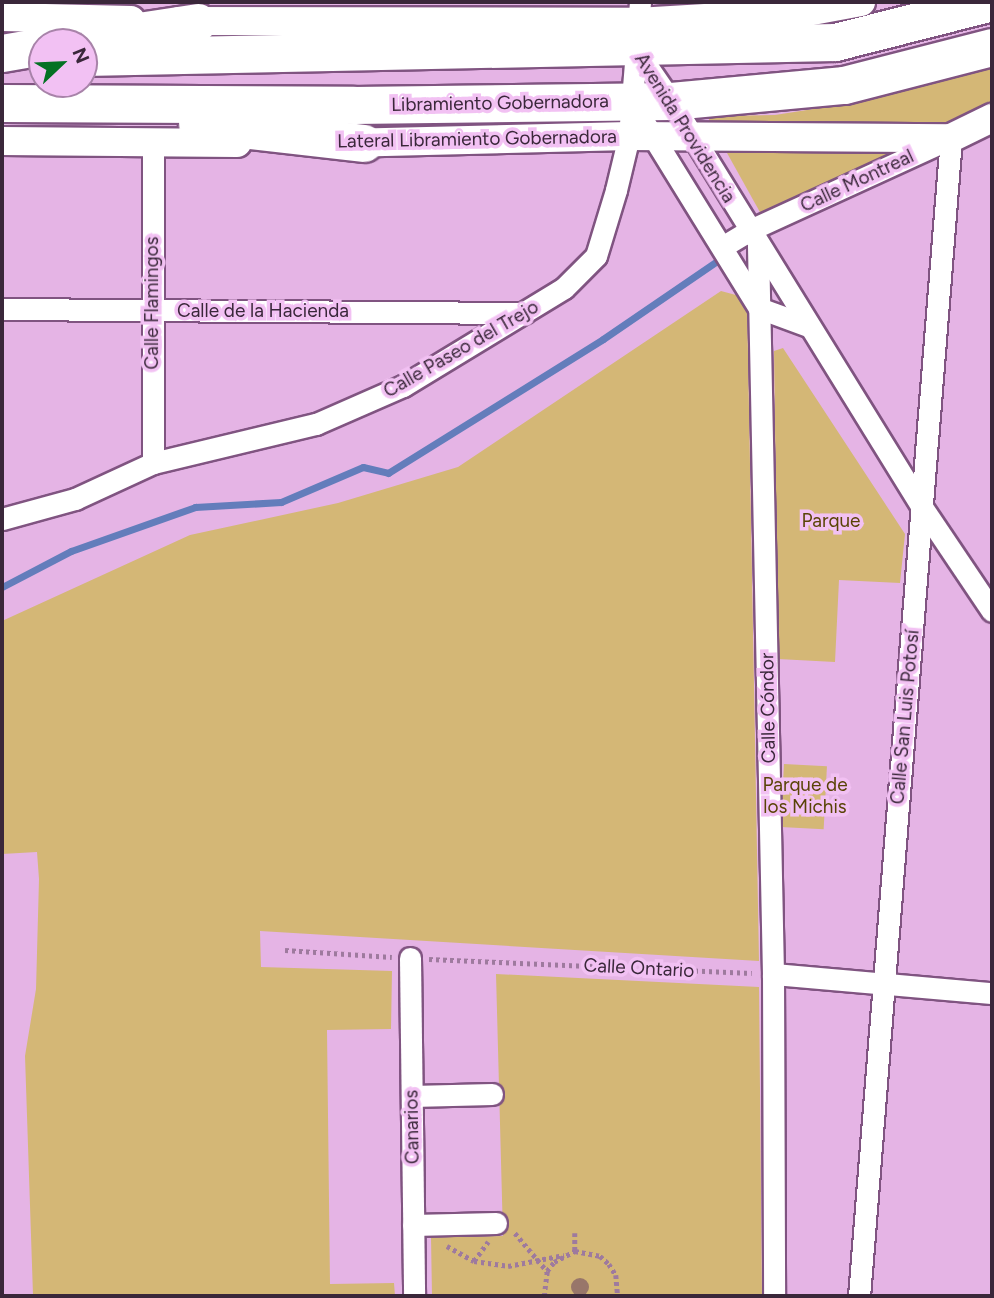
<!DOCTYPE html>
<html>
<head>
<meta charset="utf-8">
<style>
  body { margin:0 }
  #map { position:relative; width:994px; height:1298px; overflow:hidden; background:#e5b4e5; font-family:Figtree,sans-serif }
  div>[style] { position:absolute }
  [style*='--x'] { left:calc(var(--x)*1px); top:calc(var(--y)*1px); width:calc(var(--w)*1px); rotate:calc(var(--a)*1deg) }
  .green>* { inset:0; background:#d4b776; transform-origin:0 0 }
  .stream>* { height:7px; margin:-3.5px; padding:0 3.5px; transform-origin:3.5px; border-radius:3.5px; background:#637dbb }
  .path>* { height:4.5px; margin-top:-2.25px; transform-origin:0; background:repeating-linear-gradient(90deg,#9e7a9e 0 3.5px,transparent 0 7px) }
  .roads { filter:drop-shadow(2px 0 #805481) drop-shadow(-2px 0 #805481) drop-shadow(0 2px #805481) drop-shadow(0 -2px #805481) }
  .street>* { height:21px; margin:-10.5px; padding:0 10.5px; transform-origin:10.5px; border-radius:10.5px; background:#fff }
  .secondary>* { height:28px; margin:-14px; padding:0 14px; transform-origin:14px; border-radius:14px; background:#fff }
  .highway>* { height:37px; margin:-18.5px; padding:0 18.5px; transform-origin:18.5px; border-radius:18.5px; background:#fff }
  .trees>* { width:18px; height:18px; margin:-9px; border-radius:50%; background:#98766a }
  span { translate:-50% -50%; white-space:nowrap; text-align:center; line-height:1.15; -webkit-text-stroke:7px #f2c1f3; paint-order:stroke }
  .street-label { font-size:19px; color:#3a273a }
  .park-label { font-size:19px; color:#594306 }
  .frame { position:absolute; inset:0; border:4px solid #3a273a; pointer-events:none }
  .north { position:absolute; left:28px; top:28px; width:70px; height:70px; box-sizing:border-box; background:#f2c1f3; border:2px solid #a883a9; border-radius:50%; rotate:67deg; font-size:19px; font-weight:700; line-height:28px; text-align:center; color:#3a273a }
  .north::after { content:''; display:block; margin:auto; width:24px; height:32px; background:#047123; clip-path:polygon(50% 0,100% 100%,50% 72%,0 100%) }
</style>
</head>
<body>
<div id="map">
  <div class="green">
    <i style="clip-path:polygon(992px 68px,992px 105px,939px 125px,709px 125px,709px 116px,775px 115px,858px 102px)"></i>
    <i style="clip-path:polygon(722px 144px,900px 151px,761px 214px)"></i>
    <i style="clip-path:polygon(721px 291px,747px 298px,759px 961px,260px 931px,261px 967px,392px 971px,391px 1029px,327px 1030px,330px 1284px,394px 1283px,395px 1296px,29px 1296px,33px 1295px,25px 1056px,36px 989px,39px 879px,37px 852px,2px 854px,2px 621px,190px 535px,338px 503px,458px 467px)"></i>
    <i style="clip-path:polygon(783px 348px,905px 534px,900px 583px,839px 580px,835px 662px,778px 659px,774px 351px)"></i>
    <i style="left:784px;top:764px;width:43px;height:63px;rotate:3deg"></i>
    <i style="clip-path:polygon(496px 974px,759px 987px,762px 1296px,432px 1296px,431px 1237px,503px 1236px)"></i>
  </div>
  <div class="stream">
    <i style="--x:2;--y:587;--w:78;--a:-27.6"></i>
    <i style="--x:71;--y:551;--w:132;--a:-19.5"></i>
    <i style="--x:195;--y:507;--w:86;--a:-3.3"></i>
    <i style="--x:281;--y:502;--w:89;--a:-23.1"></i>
    <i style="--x:363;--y:467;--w:26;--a:13"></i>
    <i style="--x:388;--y:473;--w:253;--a:-31.9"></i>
    <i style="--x:603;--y:339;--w:138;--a:-34.4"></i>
  </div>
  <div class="path">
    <i style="--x:285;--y:950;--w:107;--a:3.7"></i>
    <i style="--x:429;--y:959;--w:323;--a:2.5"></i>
    <i style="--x:515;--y:1233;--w:50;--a:49.9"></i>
    <i style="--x:575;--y:1233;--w:18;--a:90"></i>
    <i style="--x:447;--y:1246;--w:31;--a:29"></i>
    <i style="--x:474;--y:1261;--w:34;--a:8"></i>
    <i style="--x:508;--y:1266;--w:57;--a:-11.1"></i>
    <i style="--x:474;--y:1261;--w:24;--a:-54"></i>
    <i style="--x:544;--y:1296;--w:25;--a:-83"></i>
    <i style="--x:547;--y:1271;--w:11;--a:-52"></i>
    <i style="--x:554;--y:1262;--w:24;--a:-28"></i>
    <i style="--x:575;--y:1251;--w:25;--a:11"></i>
    <i style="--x:600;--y:1256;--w:12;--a:42"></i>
    <i style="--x:609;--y:1264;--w:13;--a:58"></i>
    <i style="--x:616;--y:1275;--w:21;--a:85"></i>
  </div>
  <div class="roads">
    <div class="street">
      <i style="--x:634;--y:47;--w:65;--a:55.6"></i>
      <i style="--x:671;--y:101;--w:477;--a:58.3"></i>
      <i style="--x:922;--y:507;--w:125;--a:56.1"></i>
      <i style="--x:631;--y:101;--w:243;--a:58.3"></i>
      <i style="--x:759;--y:308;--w:52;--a:20.2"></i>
      <i style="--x:758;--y:246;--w:728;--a:88.82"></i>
      <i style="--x:773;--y:974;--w:322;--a:89.8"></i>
      <i style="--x:722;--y:247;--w:33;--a:-31"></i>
      <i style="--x:750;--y:230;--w:221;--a:-24.6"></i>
      <i style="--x:951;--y:138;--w:1162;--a:94.54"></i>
      <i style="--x:2;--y:309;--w:522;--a:0.44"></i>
      <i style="--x:153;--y:463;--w:321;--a:-90"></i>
      <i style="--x:2;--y:519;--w:76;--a:-15.3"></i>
      <i style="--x:75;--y:499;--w:86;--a:-24.8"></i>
      <i style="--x:153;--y:463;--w:168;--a:-13.5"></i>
      <i style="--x:316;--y:424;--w:95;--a:-23.6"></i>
      <i style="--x:403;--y:386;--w:188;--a:-31.3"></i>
      <i style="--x:564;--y:288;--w:45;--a:-45"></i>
      <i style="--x:596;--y:256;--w:69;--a:-73.1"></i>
      <i style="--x:616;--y:190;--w:56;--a:-76.5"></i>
      <i style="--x:629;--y:136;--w:134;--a:-85.3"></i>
      <i style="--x:410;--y:958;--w:338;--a:89.3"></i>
      <i style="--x:773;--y:974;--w:220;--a:5"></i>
      <i style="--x:412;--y:1096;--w:80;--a:-1.4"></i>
      <i style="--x:413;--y:1225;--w:83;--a:-1.4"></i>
    </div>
    <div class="secondary">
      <i style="--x:2;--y:17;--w:129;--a:1.3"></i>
      <i style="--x:179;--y:21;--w:458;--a:0.1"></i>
      <i style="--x:637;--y:22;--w:170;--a:-3.4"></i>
      <i style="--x:807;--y:12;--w:55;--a:-10.5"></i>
      <i style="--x:2;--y:141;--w:235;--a:0.5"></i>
      <i style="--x:344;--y:143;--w:285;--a:-1.4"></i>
      <i style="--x:629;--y:136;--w:322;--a:0.4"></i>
      <i style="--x:951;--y:138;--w:46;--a:-26"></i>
    </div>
    <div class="highway">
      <i style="--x:99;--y:37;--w:100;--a:-8.6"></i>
      <i style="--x:2;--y:53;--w:41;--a:-9.9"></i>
      <i style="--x:84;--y:57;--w:751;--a:-1.14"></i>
      <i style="--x:835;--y:42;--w:162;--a:-14.3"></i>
      <i style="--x:2;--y:103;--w:351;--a:0.3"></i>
      <i style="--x:353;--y:105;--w:318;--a:-0.7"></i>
      <i style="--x:671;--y:101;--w:174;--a:-5.3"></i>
      <i style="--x:844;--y:85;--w:153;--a:-14.4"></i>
      <i style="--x:197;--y:124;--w:168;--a:6.5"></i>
    </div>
  </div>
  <div class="trees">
    <i style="left:580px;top:1287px"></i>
  </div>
  <div class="street-label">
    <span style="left:500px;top:103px;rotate:-1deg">Libramiento Gobernadora</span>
    <span style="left:685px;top:128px;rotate:58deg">Avenida Providencia</span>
    <span style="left:477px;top:139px;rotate:-1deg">Lateral Libramiento Gobernadora</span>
    <span style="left:857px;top:181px;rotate:-25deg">Calle Montreal</span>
    <span style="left:152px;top:303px;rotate:-90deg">Calle Flamingos</span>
    <span style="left:263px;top:311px">Calle de la Hacienda</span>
    <span style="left:461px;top:349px;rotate:-30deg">Calle Paseo del Trejo</span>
    <span style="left:768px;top:708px;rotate:-91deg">Calle Cóndor</span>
    <span style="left:905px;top:717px;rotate:-85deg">Calle San Luis Potosí</span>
    <span style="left:639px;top:968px;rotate:3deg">Calle Ontario</span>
    <span style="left:412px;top:1127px;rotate:-91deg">Canarios</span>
  </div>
  <div class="park-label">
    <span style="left:831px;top:521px">Parque</span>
    <span style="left:805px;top:796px">Parque de<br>los Michis</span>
  </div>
  <div class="frame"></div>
  <div class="north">N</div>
</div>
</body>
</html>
